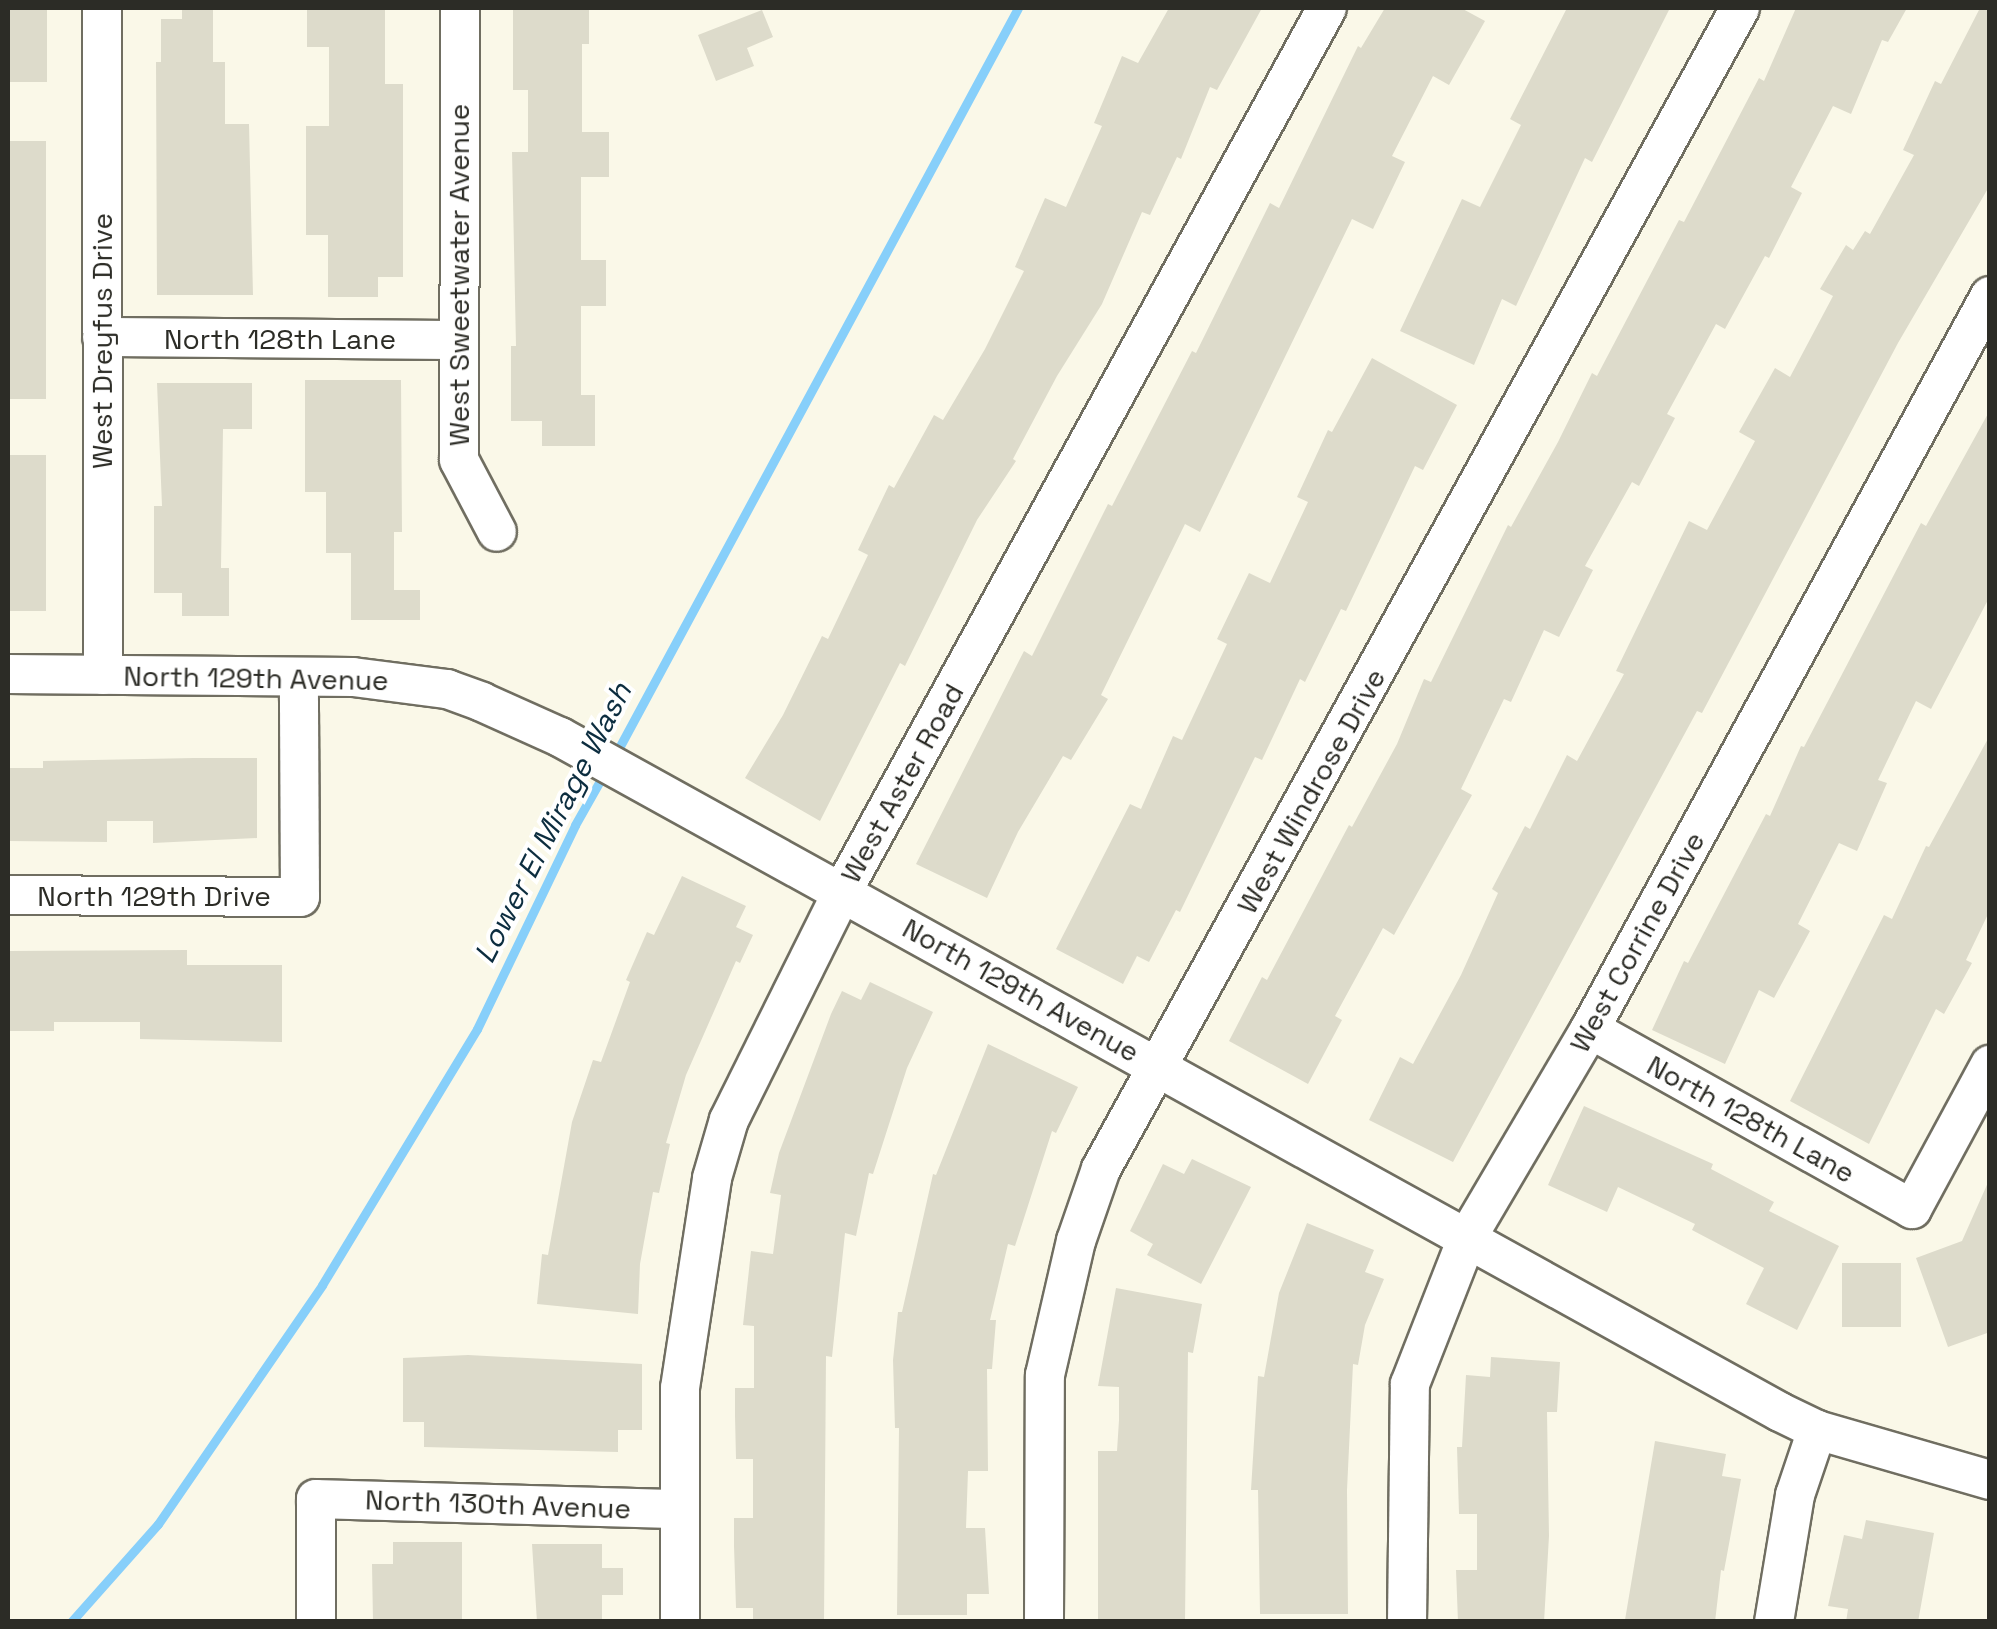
<!DOCTYPE html>
<html>
<head>
<meta charset="utf-8">
<style>
  body { margin:0 }
  #map { position:relative; width:1997px; height:1629px; overflow:hidden; background:#faf8e8; font-family:"Space Grotesk",sans-serif }
  div>[style] { position:absolute }
  [style*='--x'] { left:calc(var(--x)*1px); top:calc(var(--y)*1px); width:calc(var(--w)*1px); rotate:calc(var(--a)*1deg) }
  .stream>* { height:9px; margin:-4.5px; padding:0 4.5px; transform-origin:4.5px; border-radius:4.5px; background:#87cffa }
  .building>* { inset:0; background:#dddbcb; transform-origin:0 0 }
  .roads { filter:drop-shadow(2px 0 #706e61) drop-shadow(-2px 0 #706e61) drop-shadow(0 2px #706e61) drop-shadow(0 -2px #706e61) }
  .minor>* { height:38px; margin:-19px; padding:0 19px; transform-origin:19px; border-radius:19px; background:#fff }
  span { translate:-50% -50%; white-space:nowrap; text-align:center; line-height:1.15; -webkit-text-stroke:8px #fff; paint-order:stroke }
  .street-label { font-size:28px; color:#2c2c26 }
  .water-label { font-size:30px; color:#0c2d3f; font-style:italic }
  .frame { position:absolute; inset:0; border:10px solid #2c2c26; pointer-events:none }
</style>
</head>
<body>
<div id="map">
  <div class="stream">
    <i style="--x:613;--y:759;--w:853;--a:-61.66"></i>
    <i style="--x:71;--y:1622;--w:131;--a:-48.4"></i>
    <i style="--x:158;--y:1524;--w:290;--a:-55.5"></i>
    <i style="--x:322;--y:1285;--w:299;--a:-58.8"></i>
    <i style="--x:477;--y:1029;--w:226;--a:-64.3"></i>
    <i style="--x:575;--y:825;--w:61;--a:-60.5"></i>
  </div>
  <div class="building">
    <i style="clip-path:polygon(182px 8px,213px 8px,213px 62px,225px 62px,225px 124px,249px 124px,253px 295px,157px 295px,156px 62px,161px 62px,161px 19px,182px 19px)"></i>
    <i style="clip-path:polygon(307px 8px,385px 8px,385px 84px,403px 84px,403px 277px,378px 277px,378px 297px,328px 297px,328px 235px,306px 235px,306px 126px,329px 126px,329px 47px,307px 47px)"></i>
    <i style="clip-path:polygon(513px 8px,589px 8px,589px 44px,582px 44px,582px 132px,609px 132px,609px 177px,581px 177px,581px 260px,606px 260px,606px 306px,581px 306px,581px 395px,595px 395px,595px 446px,542px 446px,542px 421px,511px 421px,511px 346px,516px 346px,512px 152px,528px 152px,528px 90px,513px 90px)"></i>
    <i style="clip-path:polygon(1169px 8px,1262px 8px,1217px 90px,1210px 87px,1181px 159px,1177px 157px,1150px 215px,1142px 212px,1102px 304px,1057px 376px,1013px 459px,1016px 461px,977px 520px,905px 666px,900px 663px,820px 821px,745px 778px,783px 715px,822px 636px,828px 639px,868px 555px,858px 550px,889px 485px,894px 488px,934px 415px,943px 420px,985px 349px,1024px 271px,1015px 267px,1045px 198px,1066px 207px,1102px 126px,1094px 123px,1122px 56px,1138px 63px)"></i>
    <i style="clip-path:polygon(1385px 8px,1461px 8px,1485px 21px,1449px 85px,1433px 76px,1392px 156px,1405px 162px,1373px 229px,1352px 219px,1200px 532px,1185px 524px,1101px 695px,1108px 699px,1071px 760px,1063px 756px,1018px 832px,987px 898px,916px 864px,1024px 651px,1032px 656px,1108px 504px,1112px 506px,1192px 351px,1196px 353px,1270px 203px,1279px 208px,1358px 46px,1361px 48px)"></i>
    <i style="clip-path:polygon(1567px 8px,1670px 8px,1592px 162px,1585px 158px,1516px 306px,1502px 299px,1474px 365px,1400px 331px,1462px 199px,1480px 207px,1521px 125px,1510px 119px)"></i>
    <i style="clip-path:polygon(1796px 8px,1907px 8px,1888px 42px,1882px 40px,1851px 114px,1833px 106px,1791px 187px,1802px 193px,1769px 258px,1765px 256px,1725px 329px,1716px 324px,1667px 414px,1675px 418px,1639px 486px,1632px 482px,1585px 566px,1593px 570px,1559px 637px,1544px 630px,1511px 702px,1504px 699px,1461px 789px,1472px 795px,1394px 935px,1383px 928px,1335px 1016px,1342px 1020px,1308px 1084px,1229px 1041px,1262px 977px,1267px 980px,1349px 825px,1352px 827px,1397px 744px,1424px 679px,1431px 682px,1508px 525px,1511px 527px,1558px 442px,1592px 373px,1597px 376px,1679px 220px,1684px 222px,1759px 78px,1764px 81px)"></i>
    <i style="clip-path:polygon(1980px 8px,1990px 8px,1990px 185px,1898px 343px,1702px 713px,1697px 711px,1453px 1162px,1369px 1120px,1400px 1057px,1413px 1064px,1461px 975px,1498px 893px,1492px 889px,1525px 826px,1530px 829px,1567px 755px,1577px 761px,1624px 674px,1616px 671px,1689px 521px,1707px 530px,1755px 441px,1739px 432px,1775px 368px,1790px 377px,1833px 296px,1820px 289px,1846px 245px,1853px 250px,1865px 231px,1870px 234px,1914px 155px,1903px 150px,1935px 81px,1941px 84px)"></i>
    <i style="left:8px;top:9px;width:39px;height:73px"></i>
    <i style="clip-path:polygon(762px 10px,773px 37px,747px 48px,754px 66px,716px 81px,698px 35px)"></i>
    <i style="left:8px;top:141px;width:38px;height:258px"></i>
    <i style="clip-path:polygon(1372px 358px,1457px 405px,1423px 470px,1415px 466px,1346px 611px,1341px 609px,1305px 682px,1300px 679px,1262px 760px,1255px 757px,1180px 912px,1176px 910px,1149px 962px,1137px 956px,1123px 984px,1056px 949px,1130px 804px,1141px 809px,1173px 736px,1182px 740px,1227px 644px,1217px 639px,1249px 573px,1270px 583px,1308px 502px,1297px 497px,1328px 430px,1332px 432px)"></i>
    <i style="clip-path:polygon(305px 380px,401px 380px,402px 532px,394px 532px,394px 590px,420px 590px,420px 620px,351px 620px,351px 553px,326px 553px,326px 492px,305px 492px)"></i>
    <i style="clip-path:polygon(157px 383px,252px 383px,252px 429px,223px 429px,221px 568px,229px 568px,229px 616px,182px 616px,182px 593px,154px 593px,154px 506px,162px 506px)"></i>
    <i style="clip-path:polygon(1990px 410px,1990px 596px,1931px 709px,1916px 701px,1878px 780px,1887px 783px,1857px 851px,1839px 843px,1798px 924px,1810px 931px,1774px 998px,1759px 990px,1725px 1064px,1652px 1030px,1684px 961px,1688px 963px,1766px 814px,1770px 816px,1801px 746px,1804px 747px,1921px 523px,1926px 526px)"></i>
    <i style="left:8px;top:455px;width:38px;height:156px"></i>
    <i style="clip-path:polygon(1990px 735px,1990px 910px,1966px 960px,1972px 963px,1944px 1014px,1936px 1009px,1869px 1144px,1790px 1101px,1884px 915px,1892px 919px,1926px 846px,1929px 847px)"></i>
    <i style="clip-path:polygon(194px 758px,257px 758px,257px 838px,153px 843px,153px 821px,107px 821px,107px 842px,8px 841px,8px 768px,43px 768px,43px 761px)"></i>
    <i style="clip-path:polygon(682px 876px,746px 906px,736px 927px,753px 935px,740px 963px,736px 961px,686px 1075px,666px 1143px,670px 1144px,659px 1193px,653px 1192px,640px 1264px,638px 1314px,537px 1304px,542px 1254px,548px 1255px,572px 1122px,593px 1060px,601px 1062px,630px 982px,626px 980px,647px 932px,654px 935px)"></i>
    <i style="clip-path:polygon(187px 950px,187px 965px,282px 965px,282px 1042px,140px 1039px,140px 1022px,54px 1022px,54px 1031px,8px 1031px,8px 951px)"></i>
    <i style="clip-path:polygon(870px 982px,933px 1012px,907px 1068px,873px 1174px,869px 1173px,856px 1236px,845px 1233px,832px 1357px,826px 1356px,824px 1622px,753px 1622px,753px 1608px,736px 1608px,734px 1546px,734px 1518px,753px 1518px,753px 1459px,736px 1459px,735px 1416px,735px 1388px,754px 1388px,754px 1326px,743px 1325px,751px 1251px,773px 1254px,781px 1195px,770px 1193px,779px 1153px,831px 1014px,842px 991px,861px 1000px)"></i>
    <i style="clip-path:polygon(988px 1044px,1078px 1087px,1056px 1133px,1052px 1131px,1015px 1246px,1008px 1244px,990px 1320px,996px 1320px,992px 1369px,987px 1369px,988px 1471px,968px 1471px,966px 1528px,985px 1528px,989px 1594px,967px 1594px,967px 1615px,897px 1615px,899px 1428px,895px 1428px,893px 1360px,898px 1312px,902px 1312px,933px 1174px,936px 1175px)"></i>
    <i style="clip-path:polygon(1584px 1106px,1713px 1164px,1711px 1169px,1774px 1202px,1769px 1211px,1839px 1246px,1797px 1330px,1746px 1304px,1764px 1268px,1692px 1230px,1695px 1224px,1618px 1187px,1607px 1212px,1548px 1185px)"></i>
    <i style="clip-path:polygon(1192px 1159px,1251px 1187px,1201px 1284px,1147px 1255px,1153px 1244px,1130px 1231px,1163px 1164px,1184px 1174px)"></i>
    <i style="clip-path:polygon(1990px 1178px,1990px 1332px,1948px 1347px,1916px 1258px,1962px 1241px)"></i>
    <i style="clip-path:polygon(1307px 1223px,1374px 1250px,1365px 1272px,1384px 1279px,1365px 1325px,1358px 1365px,1353px 1364px,1347px 1490px,1348px 1614px,1260px 1614px,1258px 1490px,1251px 1490px,1258px 1376px,1264px 1377px,1279px 1293px)"></i>
    <i style="left:1842px;top:1263px;width:59px;height:64px"></i>
    <i style="clip-path:polygon(1116px 1288px,1202px 1304px,1193px 1353px,1188px 1352px,1185px 1622px,1098px 1622px,1098px 1451px,1117px 1451px,1119px 1420px,1119px 1387px,1098px 1386px)"></i>
    <i style="clip-path:polygon(468px 1355px,642px 1364px,642px 1430px,618px 1430px,618px 1452px,424px 1447px,424px 1422px,403px 1422px,403px 1358px)"></i>
    <i style="clip-path:polygon(1491px 1357px,1560px 1362px,1557px 1412px,1547px 1412px,1549px 1536px,1544px 1622px,1458px 1622px,1456px 1570px,1477px 1570px,1477px 1514px,1459px 1514px,1457px 1447px,1462px 1447px,1466px 1375px,1490px 1377px)"></i>
    <i style="clip-path:polygon(1655px 1441px,1726px 1454px,1722px 1476px,1741px 1479px,1724px 1571px,1721px 1570px,1715px 1622px,1625px 1620px)"></i>
    <i style="clip-path:polygon(1866px 1520px,1934px 1533px,1918px 1622px,1846px 1622px,1848px 1609px,1828px 1606px,1844px 1535px,1862px 1539px)"></i>
    <i style="clip-path:polygon(393px 1542px,462px 1542px,462px 1622px,373px 1622px,372px 1564px,393px 1564px)"></i>
    <i style="clip-path:polygon(532px 1544px,602px 1544px,602px 1568px,623px 1568px,623px 1595px,602px 1595px,602px 1622px,537px 1622px)"></i>
  </div>
  <div class="roads">
    <div class="minor">
      <i style="--x:102;--y:8;--w:667;--a:89.91"></i>
      <i style="--x:460;--y:8;--w:452;--a:90.1"></i>
      <i style="--x:459;--y:460;--w:81;--a:62.2"></i>
      <i style="--x:102;--y:337;--w:357;--a:0.5"></i>
      <i style="--x:8;--y:674;--w:345;--a:0.5"></i>
      <i style="--x:353;--y:677;--w:95;--a:7.3"></i>
      <i style="--x:447;--y:689;--w:37;--a:20"></i>
      <i style="--x:482;--y:702;--w:85;--a:24.2"></i>
      <i style="--x:560;--y:737;--w:1394;--a:28.95"></i>
      <i style="--x:1780;--y:1412;--w:41;--a:25.9"></i>
      <i style="--x:1817;--y:1430;--w:180;--a:16.1"></i>
      <i style="--x:8;--y:895;--w:292;--a:0.4"></i>
      <i style="--x:300;--y:897;--w:220;--a:-90.3"></i>
      <i style="--x:1590;--y:1029;--w:369;--a:29.2"></i>
      <i style="--x:1912;--y:1209;--w:164;--a:-61.6"></i>
      <i style="--x:316;--y:1622;--w:123;--a:-90"></i>
      <i style="--x:316;--y:1499;--w:364;--a:1.6"></i>
      <i style="--x:680;--y:1622;--w:234;--a:-90"></i>
      <i style="--x:680;--y:1388;--w:212;--a:-81.3"></i>
      <i style="--x:712;--y:1178;--w:60;--a:-73.7"></i>
      <i style="--x:729;--y:1120;--w:254;--a:-63.6"></i>
      <i style="--x:842;--y:892;--w:1008;--a:-61.25"></i>
      <i style="--x:1044;--y:1622;--w:247;--a:-89.8"></i>
      <i style="--x:1045;--y:1375;--w:138;--a:-77"></i>
      <i style="--x:1076;--y:1241;--w:76;--a:-70.9"></i>
      <i style="--x:1101;--y:1169;--w:1325;--a:-61.17"></i>
      <i style="--x:1407;--y:1622;--w:238;--a:-89.3"></i>
      <i style="--x:1410;--y:1384;--w:159;--a:-68.6"></i>
      <i style="--x:1468;--y:1236;--w:240;--a:-59.5"></i>
      <i style="--x:1590;--y:1029;--w:835;--a:-61.38"></i>
      <i style="--x:1774;--y:1622;--w:129;--a:-80.6"></i>
      <i style="--x:1795;--y:1495;--w:69;--a:-71.3"></i>
    </div>
  </div>
  <div class="street-label">
    <span style="left:459px;top:275px;rotate:-90deg">West Sweetwater Avenue</span>
    <span style="left:280px;top:339px">North 128th Lane</span>
    <span style="left:102px;top:341px;rotate:-90deg">West Dreyfus Drive</span>
    <span style="left:256px;top:678px;rotate:1deg">North 129th Avenue</span>
    <span style="left:902px;top:783px;rotate:-61deg">West Aster Road</span>
    <span style="left:1311px;top:791px;rotate:-61deg">West Windrose Drive</span>
    <span style="left:154px;top:896px">North 129th Drive</span>
    <span style="left:1637px;top:942px;rotate:-61deg">West Corrine Drive</span>
    <span style="left:1021px;top:990px;rotate:29deg">North 129th Avenue</span>
    <span style="left:1751px;top:1119px;rotate:29deg">North 128th Lane</span>
    <span style="left:498px;top:1504px;rotate:2deg">North 130th Avenue</span>
  </div>
  <div class="water-label">
    <span style="left:553px;top:823px;rotate:-63deg">Lower El Mirage Wash</span>
  </div>
  <div class="frame"></div>
</div>
</body>
</html>
